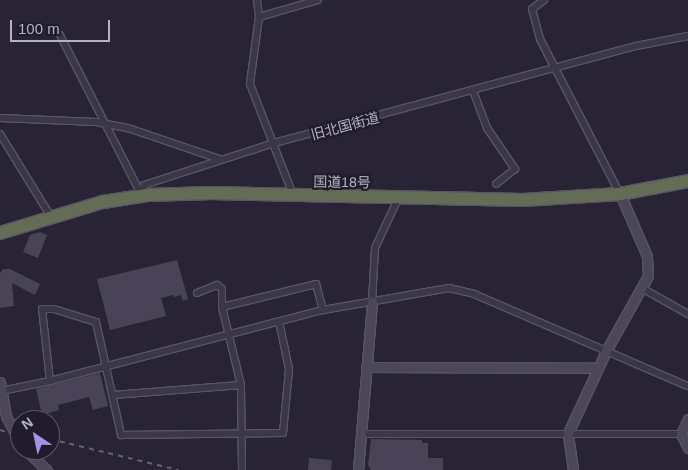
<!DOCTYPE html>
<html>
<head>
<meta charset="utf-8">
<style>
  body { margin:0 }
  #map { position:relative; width:688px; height:470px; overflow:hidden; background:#282436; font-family:Arial,"Noto Sans JP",sans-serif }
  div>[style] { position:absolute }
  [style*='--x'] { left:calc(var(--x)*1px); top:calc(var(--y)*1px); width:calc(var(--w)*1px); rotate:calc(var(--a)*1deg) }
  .building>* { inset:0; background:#484357 }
  .roads { filter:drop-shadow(1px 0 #595564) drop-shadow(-1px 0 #595564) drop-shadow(0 1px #595564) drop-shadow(0 -1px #595564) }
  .street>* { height:6px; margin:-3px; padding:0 3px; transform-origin:3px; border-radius:3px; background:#3b3747 }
  .secondary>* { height:9px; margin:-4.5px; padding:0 4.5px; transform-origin:4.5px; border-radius:4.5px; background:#4b4659 }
  .highway>* { height:12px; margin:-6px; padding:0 6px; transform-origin:6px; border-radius:6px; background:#656c55 }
  .rail>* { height:2px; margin-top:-1px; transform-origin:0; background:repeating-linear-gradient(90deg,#656074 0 5px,transparent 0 10px) }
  span { translate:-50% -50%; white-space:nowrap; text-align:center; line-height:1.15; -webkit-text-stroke:4.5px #201c2b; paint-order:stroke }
  .street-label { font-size:14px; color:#b6b2c3 }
  .north { position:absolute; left:10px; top:410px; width:50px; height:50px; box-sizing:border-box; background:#201c2b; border:1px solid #5c5868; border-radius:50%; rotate:326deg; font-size:14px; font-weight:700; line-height:20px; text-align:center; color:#b6b2c3 }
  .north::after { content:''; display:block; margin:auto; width:18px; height:22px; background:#a990e9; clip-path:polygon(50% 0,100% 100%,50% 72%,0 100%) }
  .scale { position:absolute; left:10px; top:20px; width:100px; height:22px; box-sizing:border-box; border:2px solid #b6b2c3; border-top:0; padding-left:6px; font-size:15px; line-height:18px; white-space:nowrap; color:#b6b2c3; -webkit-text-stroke:4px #201c2b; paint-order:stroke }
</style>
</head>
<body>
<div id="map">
  <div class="building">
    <i style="clip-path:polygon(40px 232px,47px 235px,38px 258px,23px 252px,30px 235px)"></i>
    <i style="clip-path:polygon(177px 260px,188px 299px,183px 301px,181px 295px,174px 297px,173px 295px,161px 298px,166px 316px,110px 330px,97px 279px)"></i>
    <i style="clip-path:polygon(3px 269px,10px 269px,40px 284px,35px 295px,12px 283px,14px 306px,0 308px,0 273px)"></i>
    <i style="clip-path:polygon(100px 373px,108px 406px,93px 410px,89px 397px,58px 405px,59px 410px,42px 415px,36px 389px)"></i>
    <i style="clip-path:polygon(371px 439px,422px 440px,422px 443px,428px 443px,428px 458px,443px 458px,443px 470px,371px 470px,368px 465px)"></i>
    <i style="clip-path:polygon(309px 458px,332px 460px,331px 470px,308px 470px)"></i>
  </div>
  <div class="roads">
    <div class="street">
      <i style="--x:257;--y:0;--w:17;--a:83"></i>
      <i style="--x:259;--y:17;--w:68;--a:97.7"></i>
      <i style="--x:250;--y:84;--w:119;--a:68.8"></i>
      <i style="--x:544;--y:0;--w:15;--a:143"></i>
      <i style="--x:532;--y:9;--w:31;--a:75"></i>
      <i style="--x:540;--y:39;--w:174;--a:62.7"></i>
      <i style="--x:259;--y:17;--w:61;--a:-16.1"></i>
      <i style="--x:60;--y:35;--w:181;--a:63"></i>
      <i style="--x:473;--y:91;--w:40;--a:69"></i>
      <i style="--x:487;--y:128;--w:50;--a:55.7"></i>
      <i style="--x:515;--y:169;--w:24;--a:142"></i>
      <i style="--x:0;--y:118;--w:96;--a:2.4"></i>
      <i style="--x:96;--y:122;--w:33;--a:11"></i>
      <i style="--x:128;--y:128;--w:96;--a:18.8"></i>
      <i style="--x:0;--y:134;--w:97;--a:58.4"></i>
      <i style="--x:142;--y:196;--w:11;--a:-80"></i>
      <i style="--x:144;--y:185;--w:137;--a:-17.9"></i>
      <i style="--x:274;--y:143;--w:375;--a:-15"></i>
      <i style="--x:636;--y:46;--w:53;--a:-10.9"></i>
      <i style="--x:642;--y:288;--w:53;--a:29.5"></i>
      <i style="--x:197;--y:293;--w:22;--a:-22"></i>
      <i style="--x:217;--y:285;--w:6;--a:39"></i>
      <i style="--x:222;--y:289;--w:18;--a:90"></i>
      <i style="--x:372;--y:302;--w:54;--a:-86.8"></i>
      <i style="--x:375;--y:248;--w:54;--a:-64.9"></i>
      <i style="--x:50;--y:381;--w:72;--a:-96.3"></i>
      <i style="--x:42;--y:309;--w:12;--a:0"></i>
      <i style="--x:54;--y:309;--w:44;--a:17.2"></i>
      <i style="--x:96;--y:322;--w:116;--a:77.5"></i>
      <i style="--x:121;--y:435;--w:162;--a:-0.7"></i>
      <i style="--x:283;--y:433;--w:64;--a:-84.6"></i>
      <i style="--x:289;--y:369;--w:49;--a:-101.8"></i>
      <i style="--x:1;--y:391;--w:50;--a:-11.5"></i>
      <i style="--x:50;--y:381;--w:282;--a:-14.6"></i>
      <i style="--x:323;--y:310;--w:128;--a:-9.9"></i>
      <i style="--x:449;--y:288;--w:26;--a:13"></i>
      <i style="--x:474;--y:294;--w:233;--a:23.3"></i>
      <i style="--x:113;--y:395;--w:128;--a:-4.5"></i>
      <i style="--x:362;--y:434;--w:319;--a:0"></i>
      <i style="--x:242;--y:470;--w:85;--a:-90.7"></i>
      <i style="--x:241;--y:385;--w:80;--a:-103.7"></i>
      <i style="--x:222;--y:307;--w:97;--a:-13.7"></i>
      <i style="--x:316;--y:284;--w:27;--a:75"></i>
    </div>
    <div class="secondary">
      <i style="--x:366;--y:367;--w:232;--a:0.2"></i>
      <i style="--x:0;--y:382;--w:35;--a:80"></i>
      <i style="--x:6;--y:416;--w:30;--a:62"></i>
      <i style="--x:688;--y:419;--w:17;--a:115"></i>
      <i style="--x:681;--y:434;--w:16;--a:63"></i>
      <i style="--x:26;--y:450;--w:29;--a:44"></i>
      <i style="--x:358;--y:470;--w:169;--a:-85.2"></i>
      <i style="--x:573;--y:470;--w:37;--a:-98"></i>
      <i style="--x:568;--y:433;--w:93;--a:-65.1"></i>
      <i style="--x:607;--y:349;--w:84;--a:-60.7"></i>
      <i style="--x:648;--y:276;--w:20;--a:-93"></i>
      <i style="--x:647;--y:256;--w:68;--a:-113.5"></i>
    </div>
    <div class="highway">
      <i style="--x:0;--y:233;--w:108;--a:-16.8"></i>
      <i style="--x:103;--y:202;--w:45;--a:-9"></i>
      <i style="--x:147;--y:195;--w:64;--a:-1.8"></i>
      <i style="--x:211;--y:193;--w:312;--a:1.3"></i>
      <i style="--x:523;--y:200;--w:97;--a:-3.5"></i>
      <i style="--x:620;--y:194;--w:69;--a:-10.8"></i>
    </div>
  </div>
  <div class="rail">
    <i style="--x:0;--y:430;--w:21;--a:17"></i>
    <i style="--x:50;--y:439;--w:132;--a:13.6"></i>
  </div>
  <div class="street-label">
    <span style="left:345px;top:126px;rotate:-15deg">旧北国街道</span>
    <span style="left:342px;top:182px;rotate:1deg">国道18号</span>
  </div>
  <div class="north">N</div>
  <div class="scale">100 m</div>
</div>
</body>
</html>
